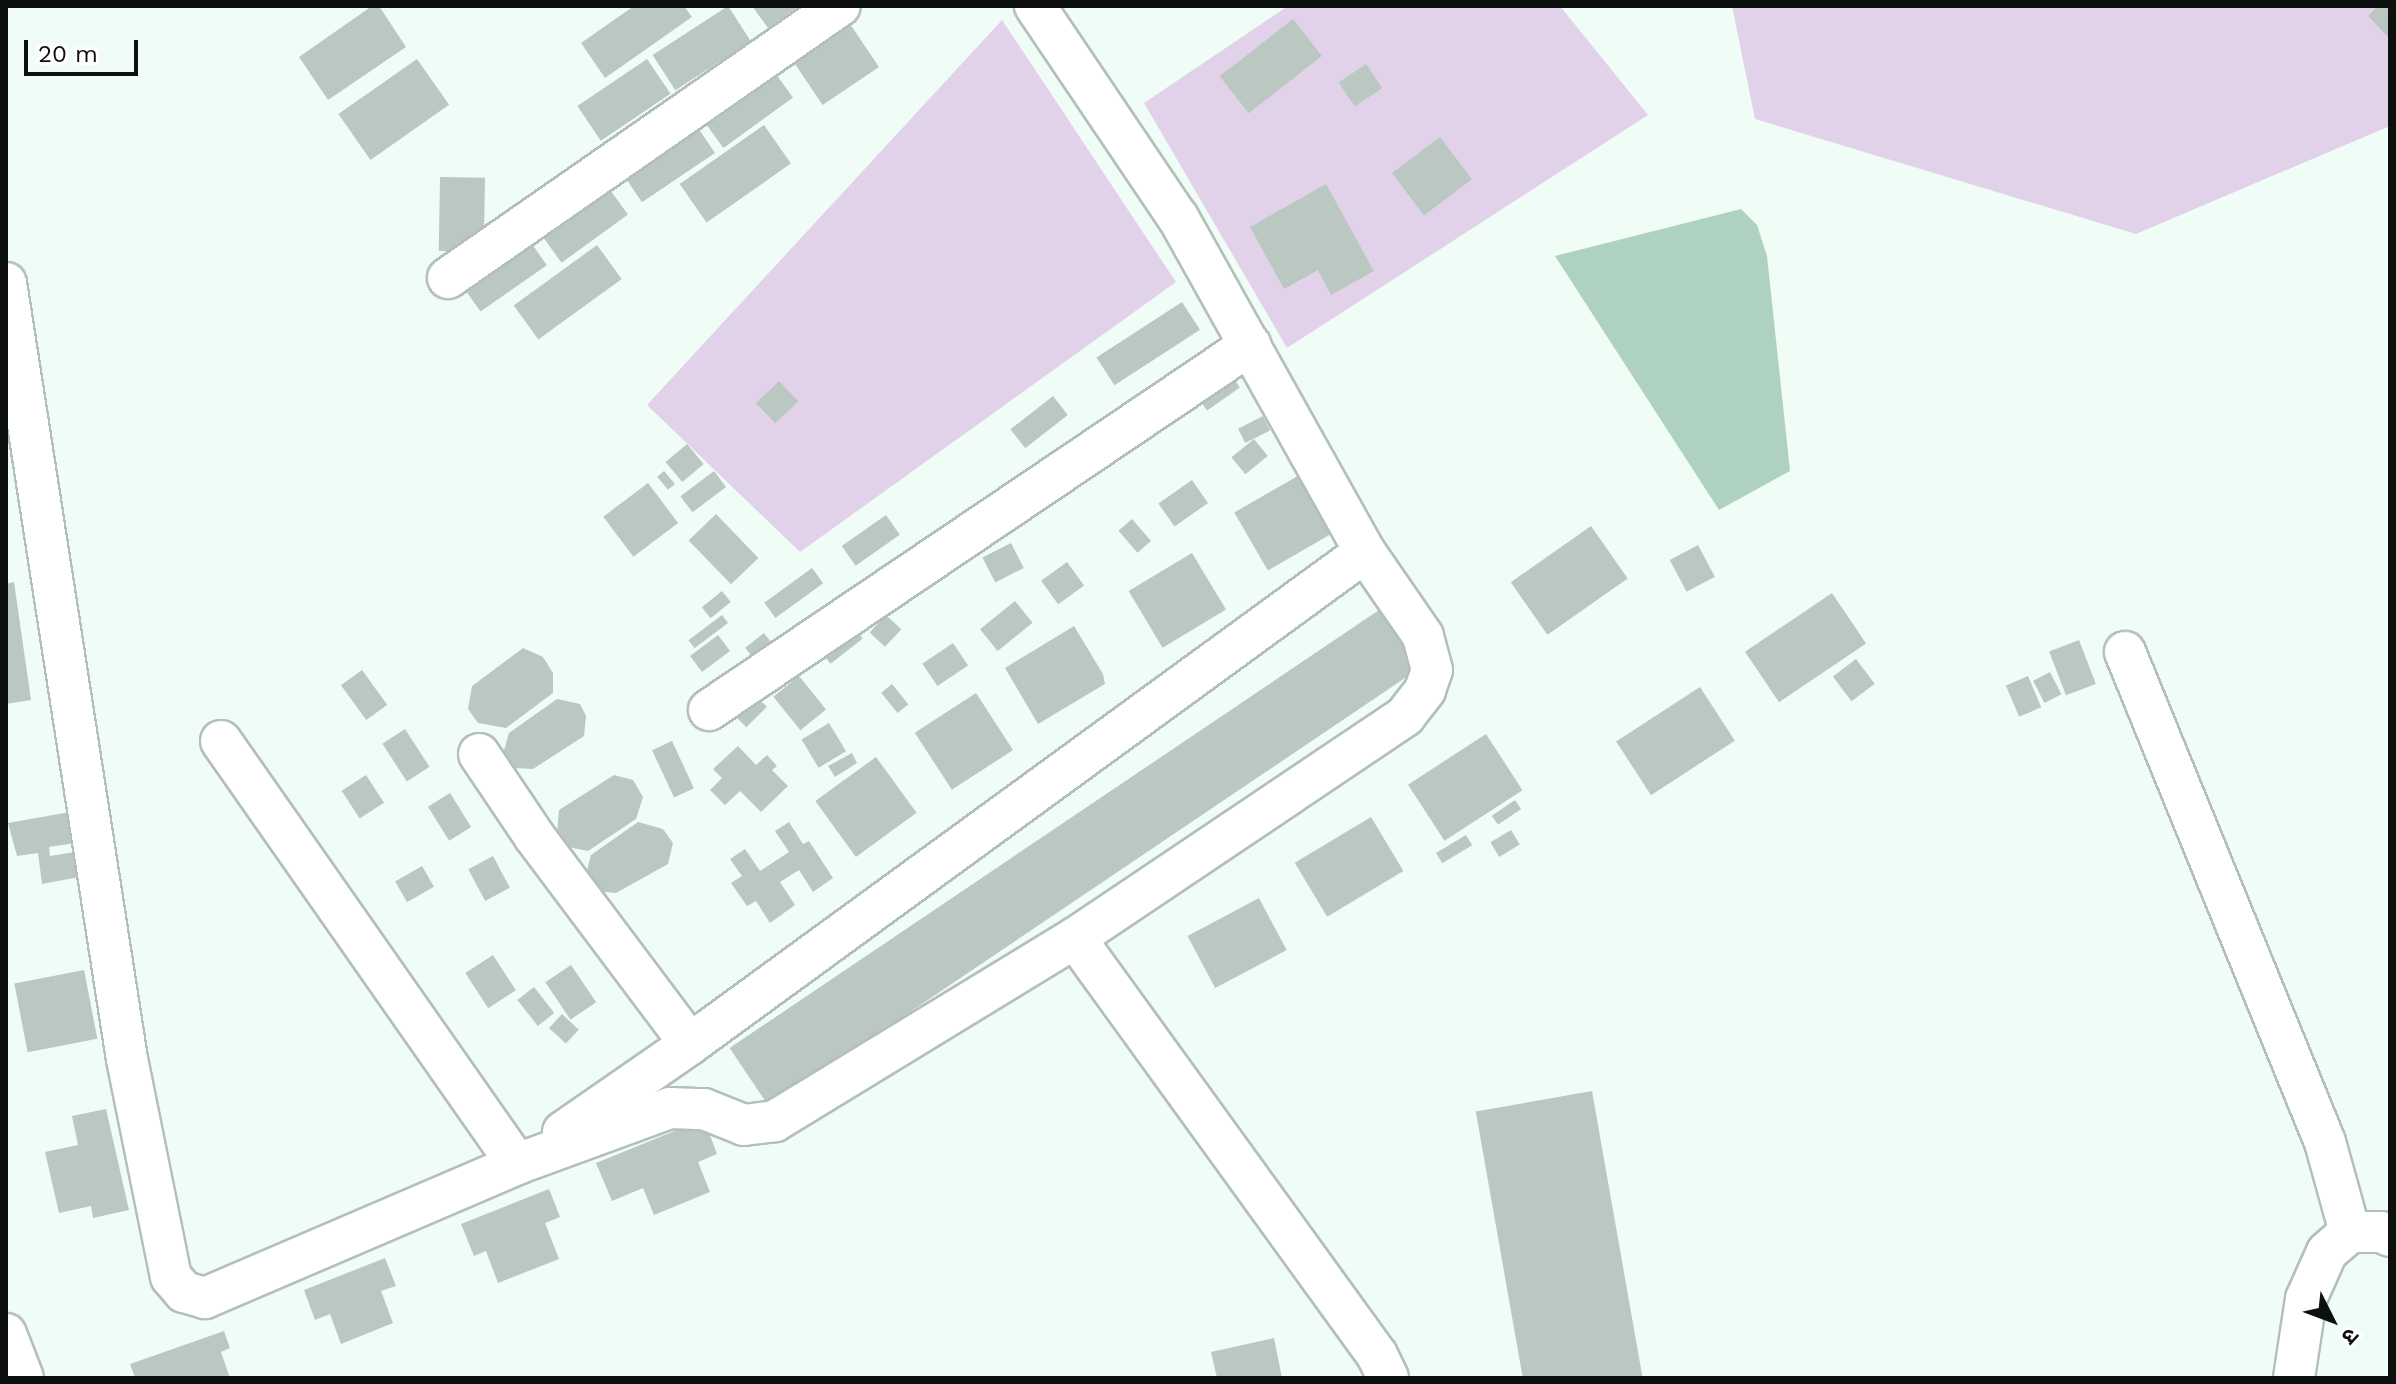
<!DOCTYPE html>
<html>
<head>
<meta charset="utf-8">
<style>
  body { margin:0 }
  #map { position:relative; width:2396px; height:1384px; overflow:hidden; background:#f0fdf6; font-family:"Work Sans","Noto Sans Devanagari",sans-serif }
  div>[style] { position:absolute }
  [style*='--x'] { left:calc(var(--x)*1px); top:calc(var(--y)*1px); width:calc(var(--w)*1px); rotate:calc(var(--a)*1deg) }
  .green>* { inset:0; background:#e1d2ea }
  .water>* { inset:0; background:#afd2c0 }
  .building>* { inset:0; background:#bbc8c1; transform-origin:0 0 }
  .roads { filter:drop-shadow(2px 0 #b3c0b9) drop-shadow(-2px 0 #b3c0b9) drop-shadow(0 2px #b3c0b9) drop-shadow(0 -2px #b3c0b9) }
  .minor>* { height:40px; margin:-20px; padding:0 20px; transform-origin:20px; border-radius:20px; background:#fff }
  span { translate:-50% -50%; white-space:nowrap; text-align:center; line-height:1.15; -webkit-text-stroke:8px #fff; paint-order:stroke }
  .frame { position:absolute; inset:0; border:8px solid #0c100e; pointer-events:none }
  .north { position:absolute; left:2292px; top:1280px; width:80px; height:80px; -webkit-text-stroke:6px #fff; paint-order:stroke; rotate:132deg; font-size:22px; font-weight:700; line-height:32px; text-align:center; color:#0c100e }
  .north::after { content:''; display:block; margin:auto; width:28px; height:36px; background:#0c100e; clip-path:polygon(50% 0,100% 100%,50% 72%,0 100%) }
  .scale { position:absolute; left:24px; top:40px; width:114px; height:36px; box-sizing:border-box; border:4px solid #0c100e; border-top:0; padding-left:10px; font-size:24px; line-height:28px; white-space:nowrap; color:#0c100e; -webkit-text-stroke:6px #fff; paint-order:stroke }
</style>
</head>
<body>
<div id="map">
  <div class="green">
    <i style="clip-path:polygon(1288px 6px,1560px 6px,1648px 115px,1287px 348px,1144px 103px)"></i>
    <i style="clip-path:polygon(1732px 6px,2390px 6px,2390px 126px,2136px 234px,1755px 119px)"></i>
    <i style="clip-path:polygon(1002px 20px,1176px 282px,800px 552px,647px 405px)"></i>
  </div>
  <div class="water">
    <i style="clip-path:polygon(1741px 209px,1757px 225px,1767px 256px,1790px 471px,1719px 510px,1555px 256px)"></i>
  </div>
  <div class="building">
    <i style="clip-path:polygon(372px 6px,379px 6px,406px 47px,328px 100px,299px 57px)"></i>
    <i style="clip-path:polygon(634px 6px,684px 6px,692px 17px,605px 78px,581px 43px)"></i>
    <i style="left:728px;top:6px;width:42px;height:90px;rotate:57deg"></i>
    <i style="clip-path:polygon(752px 6px,799px 6px,768px 28px)"></i>
    <i style="clip-path:polygon(2378px 6px,2390px 9px,2390px 39px,2368px 16px)"></i>
    <i style="left:846px;top:18px;width:59px;height:68px;rotate:56deg"></i>
    <i style="left:1293px;top:19px;width:47px;height:93px;rotate:52deg"></i>
    <i style="left:417px;top:59px;width:56px;height:96px;rotate:55deg"></i>
    <i style="left:647px;top:59px;width:42px;height:84px;rotate:56deg"></i>
    <i style="left:1366px;top:64px;width:29px;height:33px;rotate:56deg"></i>
    <i style="left:773px;top:70px;width:34px;height:86px;rotate:54deg"></i>
    <i style="left:692px;top:119px;width:41px;height:88px;rotate:56deg"></i>
    <i style="left:764px;top:125px;width:47px;height:103px;rotate:55deg"></i>
    <i style="left:1440px;top:137px;width:53px;height:60px;rotate:53deg"></i>
    <i style="left:440px;top:177px;width:45px;height:74px;rotate:1deg"></i>
    <i style="left:605px;top:183px;width:39px;height:82px;rotate:54deg"></i>
    <i style="clip-path:polygon(1326px 184px,1374px 271px,1331px 295px,1318px 270px,1284px 289px,1250px 227px)"></i>
    <i style="left:525px;top:234px;width:38px;height:81px;rotate:55deg"></i>
    <i style="left:597px;top:245px;width:42px;height:103px;rotate:54deg"></i>
    <i style="left:1182px;top:302px;width:33px;height:102px;rotate:57deg"></i>
    <i style="left:1229px;top:372px;width:19px;height:40px;rotate:55deg"></i>
    <i style="left:779px;top:381px;width:28px;height:32px;rotate:46deg"></i>
    <i style="left:1053px;top:396px;width:24px;height:54px;rotate:52deg"></i>
    <i style="left:1263px;top:416px;width:16px;height:28px;rotate:63deg"></i>
    <i style="left:1254px;top:439px;width:22px;height:29px;rotate:51deg"></i>
    <i style="left:687px;top:444px;width:26px;height:28px;rotate:50deg"></i>
    <i style="left:664px;top:471px;width:17px;height:9px;rotate:50deg"></i>
    <i style="left:714px;top:471px;width:20px;height:42px;rotate:53deg"></i>
    <i style="left:1301px;top:474px;width:67px;height:77px;rotate:60deg"></i>
    <i style="left:1192px;top:480px;width:28px;height:41px;rotate:55deg"></i>
    <i style="left:648px;top:483px;width:50px;height:56px;rotate:53deg"></i>
    <i style="left:716px;top:514px;width:61px;height:38px;rotate:46deg"></i>
    <i style="left:886px;top:515px;width:24px;height:54px;rotate:55deg"></i>
    <i style="left:1132px;top:519px;width:29px;height:18px;rotate:49deg"></i>
    <i style="left:1591px;top:526px;width:64px;height:98px;rotate:55deg"></i>
    <i style="left:1011px;top:543px;width:28px;height:32px;rotate:63deg"></i>
    <i style="left:1698px;top:545px;width:36px;height:32px;rotate:62deg"></i>
    <i style="left:1192px;top:553px;width:66px;height:74px;rotate:59deg"></i>
    <i style="left:1067px;top:562px;width:29px;height:32px;rotate:54deg"></i>
    <i style="left:812px;top:568px;width:19px;height:59px;rotate:54deg"></i>
    <i style="clip-path:polygon(14px 582px,31px 700px,6px 704px,6px 584px)"></i>
    <i style="left:722px;top:591px;width:14px;height:26px;rotate:51deg"></i>
    <i style="left:1832px;top:593px;width:61px;height:105px;rotate:56deg"></i>
    <i style="left:1015px;top:601px;width:28px;height:45px;rotate:51deg"></i>
    <i style="left:1382px;top:608px;width:71px;height:787px;rotate:56deg"></i>
    <i style="left:722px;top:615px;width:10px;height:42px;rotate:53deg"></i>
    <i style="left:886px;top:615px;width:21px;height:24px;rotate:43deg"></i>
    <i style="left:853px;top:626px;width:16px;height:41px;rotate:52deg"></i>
    <i style="clip-path:polygon(1074px 626px,1103px 674px,1105px 684px,1038px 724px,1005px 668px)"></i>
    <i style="left:764px;top:633px;width:18px;height:24px;rotate:52deg"></i>
    <i style="left:718px;top:635px;width:20px;height:35px;rotate:53deg"></i>
    <i style="left:2079px;top:640px;width:47px;height:32px;rotate:69deg"></i>
    <i style="left:953px;top:643px;width:27px;height:37px;rotate:56deg"></i>
    <i style="clip-path:polygon(523px 648px,543px 657px,553px 673px,553px 693px,506px 728px,478px 723px,468px 709px,472px 686px)"></i>
    <i style="left:1856px;top:659px;width:31px;height:29px;rotate:53deg"></i>
    <i style="left:362px;top:670px;width:43px;height:26px;rotate:54deg"></i>
    <i style="left:2050px;top:672px;width:25px;height:19px;rotate:63deg"></i>
    <i style="left:799px;top:676px;width:43px;height:33px;rotate:51deg"></i>
    <i style="left:2028px;top:676px;width:34px;height:24px;rotate:67deg"></i>
    <i style="left:892px;top:684px;width:26px;height:14px;rotate:51deg"></i>
    <i style="left:1700px;top:687px;width:64px;height:100px;rotate:57deg"></i>
    <i style="left:752px;top:692px;width:21px;height:29px;rotate:45deg"></i>
    <i style="left:976px;top:693px;width:68px;height:73px;rotate:57deg"></i>
    <i style="clip-path:polygon(557px 699px,580px 704px,586px 716px,584px 736px,533px 769px,514px 768px,503px 754px,509px 733px)"></i>
    <i style="left:829px;top:723px;width:33px;height:32px;rotate:59deg"></i>
    <i style="left:405px;top:729px;width:45px;height:27px;rotate:57deg"></i>
    <i style="left:1486px;top:734px;width:67px;height:93px;rotate:57deg"></i>
    <i style="left:672px;top:741px;width:52px;height:22px;rotate:65deg"></i>
    <i style="clip-path:polygon(738px 746px,756px 765px,767px 755px,777px 766px,772px 770px,788px 786px,761px 812px,740px 791px,725px 805px,710px 790px,722px 778px,713px 769px)"></i>
    <i style="clip-path:polygon(852px 753px,857px 763px,835px 777px,828px 766px)"></i>
    <i style="left:876px;top:757px;width:69px;height:75px;rotate:54deg"></i>
    <i style="left:366px;top:775px;width:33px;height:29px;rotate:57deg"></i>
    <i style="clip-path:polygon(614px 775px,633px 780px,643px 797px,636px 819px,588px 851px,568px 847px,557px 833px,559px 810px)"></i>
    <i style="left:450px;top:793px;width:40px;height:26px;rotate:58deg"></i>
    <i style="left:1515px;top:800px;width:11px;height:28px;rotate:56deg"></i>
    <i style="clip-path:polygon(70px 812px,75px 843px,49px 847px,50px 856px,75px 852px,79px 877px,42px 884px,38px 853px,17px 856px,8px 823px)"></i>
    <i style="left:1371px;top:817px;width:63px;height:89px;rotate:59deg"></i>
    <i style="clip-path:polygon(638px 822px,663px 829px,673px 843px,668px 864px,616px 893px,595px 891px,585px 878px,591px 855px)"></i>
    <i style="clip-path:polygon(789px 822px,803px 844px,809px 841px,833px 878px,813px 892px,799px 870px,780px 882px,795px 905px,770px 923px,756px 901px,747px 906px,731px 883px,742px 876px,730px 859px,745px 849px,760px 871px,789px 852px,775px 831px)"></i>
    <i style="left:1511px;top:830px;width:17px;height:24px;rotate:59deg"></i>
    <i style="left:1466px;top:835px;width:12px;height:35px;rotate:59deg"></i>
    <i style="left:493px;top:856px;width:36px;height:28px;rotate:62deg"></i>
    <i style="left:422px;top:866px;width:24px;height:31px;rotate:60deg"></i>
    <i style="left:1259px;top:898px;width:59px;height:81px;rotate:62deg"></i>
    <i style="left:493px;top:955px;width:42px;height:33px;rotate:57deg"></i>
    <i style="left:571px;top:965px;width:45px;height:31px;rotate:56deg"></i>
    <i style="left:84px;top:970px;width:70px;height:71px;rotate:79deg"></i>
    <i style="left:534px;top:987px;width:33px;height:21px;rotate:52deg"></i>
    <i style="left:562px;top:1014px;width:23px;height:19px;rotate:43deg"></i>
    <i style="left:1592px;top:1091px;width:291px;height:118px;rotate:80deg"></i>
    <i style="clip-path:polygon(106px 1109px,129px 1210px,93px 1218px,91px 1206px,59px 1213px,45px 1152px,78px 1145px,72px 1116px)"></i>
    <i style="clip-path:polygon(704px 1119px,717px 1154px,698px 1162px,710px 1192px,654px 1215px,643px 1188px,612px 1201px,596px 1163px)"></i>
    <i style="clip-path:polygon(549px 1189px,560px 1217px,545px 1223px,559px 1259px,498px 1283px,486px 1251px,474px 1256px,461px 1224px)"></i>
    <i style="clip-path:polygon(385px 1258px,396px 1286px,381px 1291px,393px 1323px,341px 1344px,330px 1314px,315px 1320px,304px 1290px)"></i>
    <i style="clip-path:polygon(224px 1331px,230px 1348px,221px 1352px,230px 1378px,135px 1378px,130px 1364px)"></i>
    <i style="clip-path:polygon(1274px 1338px,1282px 1378px,1217px 1378px,1211px 1352px)"></i>
  </div>
  <div class="roads">
    <div class="minor">
      <i style="--x:448;--y:278;--w:477;--a:-34.8"></i>
      <i style="--x:6;--y:283;--w:785;--a:81.14"></i>
      <i style="--x:127;--y:1059;--w:222;--a:78.6"></i>
      <i style="--x:171;--y:1277;--w:20;--a:49"></i>
      <i style="--x:184;--y:1292;--w:22;--a:16"></i>
      <i style="--x:205;--y:1298;--w:340;--a:-23.2"></i>
      <i style="--x:517;--y:1164;--w:163;--a:-20.1"></i>
      <i style="--x:670;--y:1108;--w:34;--a:2"></i>
      <i style="--x:704;--y:1109;--w:43;--a:21.8"></i>
      <i style="--x:744;--y:1125;--w:31;--a:-7"></i>
      <i style="--x:775;--y:1121;--w:351;--a:-31.4"></i>
      <i style="--x:1075;--y:938;--w:398;--a:-33.9"></i>
      <i style="--x:1405;--y:716;--w:33;--a:-52"></i>
      <i style="--x:1425;--y:690;--w:21;--a:-71"></i>
      <i style="--x:1432;--y:670;--w:35;--a:-105"></i>
      <i style="--x:1423;--y:636;--w:102;--a:-124.6"></i>
      <i style="--x:1365;--y:552;--w:383;--a:-119.2"></i>
      <i style="--x:1178;--y:218;--w:256;--a:-124"></i>
      <i style="--x:2125;--y:652;--w:529;--a:67.8"></i>
      <i style="--x:2325;--y:1142;--w:93;--a:74.5"></i>
      <i style="--x:709;--y:710;--w:653;--a:-34.01"></i>
      <i style="--x:221;--y:741;--w:516;--a:55.02"></i>
      <i style="--x:479;--y:754;--w:99;--a:56.1"></i>
      <i style="--x:534;--y:836;--w:260;--a:53.1"></i>
      <i style="--x:1075;--y:938;--w:515;--a:54.09"></i>
      <i style="--x:1377;--y:1355;--w:25;--a:64"></i>
      <i style="--x:563;--y:1132;--w:155;--a:-34.7"></i>
      <i style="--x:690;--y:1044;--w:835;--a:-36.09"></i>
      <i style="--x:6;--y:1334;--w:47;--a:68.9"></i>
      <i style="--x:2294;--y:1378;--w:80;--a:-81.4"></i>
      <i style="--x:2306;--y:1299;--w:51;--a:-65.9"></i>
      <i style="--x:2327;--y:1252;--w:30;--a:-41"></i>
      <i style="--x:2350;--y:1232;--w:31;--a:0"></i>
      <i style="--x:2381;--y:1232;--w:10;--a:24"></i>
    </div>
  </div>
  <div class="frame"></div>
  <div class="north">उ</div>
  <div class="scale">20 m</div>
</div>
</body>
</html>
